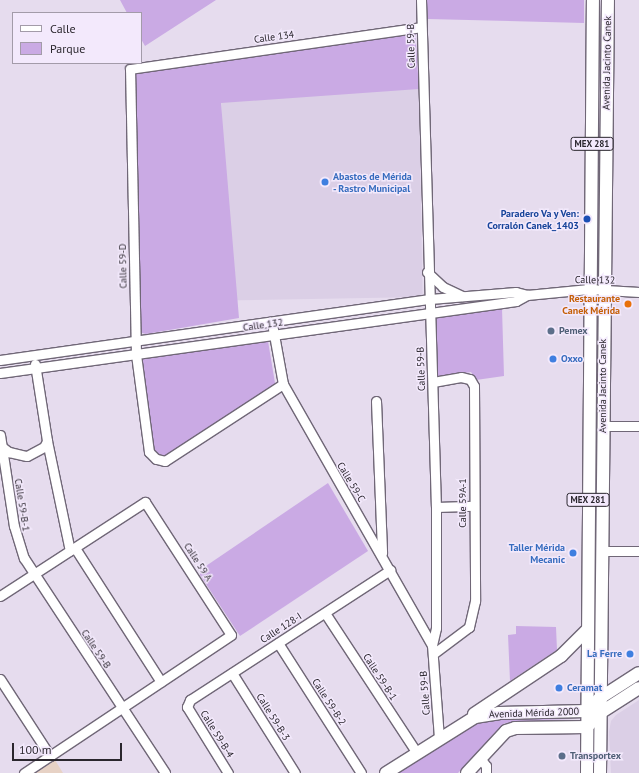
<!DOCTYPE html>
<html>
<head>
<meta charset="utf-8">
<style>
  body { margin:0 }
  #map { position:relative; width:639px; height:773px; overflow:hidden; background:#e6dcee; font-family:"PT Sans",sans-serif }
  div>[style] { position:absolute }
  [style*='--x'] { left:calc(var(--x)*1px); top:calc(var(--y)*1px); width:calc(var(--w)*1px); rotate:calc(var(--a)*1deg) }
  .built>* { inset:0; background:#dbcfe6; transform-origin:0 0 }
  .education>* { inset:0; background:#e7d2c5 }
  .green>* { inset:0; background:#caaae4 }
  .roads { filter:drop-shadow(1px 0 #706777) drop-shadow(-1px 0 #706777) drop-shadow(0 1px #706777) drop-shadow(0 -1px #706777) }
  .minor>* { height:9px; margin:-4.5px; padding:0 4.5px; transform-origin:4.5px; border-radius:4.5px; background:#fff }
  .major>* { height:12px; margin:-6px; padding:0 6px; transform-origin:6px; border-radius:6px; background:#fff }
  .dots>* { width:11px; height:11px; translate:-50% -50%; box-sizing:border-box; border:2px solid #f3e9fc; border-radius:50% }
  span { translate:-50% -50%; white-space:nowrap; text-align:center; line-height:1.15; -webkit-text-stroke:3px #f3e9fc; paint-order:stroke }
  .shield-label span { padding:1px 3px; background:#f3e9fc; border:1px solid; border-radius:3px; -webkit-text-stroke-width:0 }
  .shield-label { font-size:9px; color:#2a262d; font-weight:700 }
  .street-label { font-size:10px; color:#2a262d }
  .shop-label { font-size:10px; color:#366cbe; font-weight:700 }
  .left { translate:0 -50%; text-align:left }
  .right { translate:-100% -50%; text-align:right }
  .transit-label { font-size:10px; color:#164399; font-weight:700 }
  .food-label { font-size:10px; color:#c56008; font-weight:700 }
  .service-label { font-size:10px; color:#4e5e75; font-weight:700 }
  .legend { position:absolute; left:12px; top:12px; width:130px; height:52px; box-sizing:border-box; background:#f3e9fc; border:1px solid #a39ba9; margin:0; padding:5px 7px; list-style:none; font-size:12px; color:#2a262d }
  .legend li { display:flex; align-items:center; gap:8px; height:20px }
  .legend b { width:20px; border:1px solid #a39ba9 }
  .scale { position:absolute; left:12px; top:743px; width:110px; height:18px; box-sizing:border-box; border:2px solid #2a262d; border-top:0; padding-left:5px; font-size:12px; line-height:14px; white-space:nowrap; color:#2a262d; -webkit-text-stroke:3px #f3e9fc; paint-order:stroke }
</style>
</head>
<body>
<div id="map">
  <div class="built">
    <i style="left:419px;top:89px;width:208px;height:198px;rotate:89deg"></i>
    <i style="clip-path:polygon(639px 700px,639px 773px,611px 773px,609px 732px,611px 721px,616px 715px)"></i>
  </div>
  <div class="education">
    <i style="clip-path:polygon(55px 760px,63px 773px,36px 773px)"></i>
  </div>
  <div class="green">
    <i style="clip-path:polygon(120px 0,216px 0,145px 46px,141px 39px,141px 13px,127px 13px)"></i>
    <i style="clip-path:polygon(426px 0,584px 0,584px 23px,427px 19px)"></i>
    <i style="clip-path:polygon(415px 28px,419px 89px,221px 103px,239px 318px,146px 334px,139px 332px,130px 69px)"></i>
    <i style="clip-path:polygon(502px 308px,504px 376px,476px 380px,471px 372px,435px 378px,434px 318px)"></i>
    <i style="clip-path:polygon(268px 341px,276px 389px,165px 461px,149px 452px,140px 359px)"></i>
    <i style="clip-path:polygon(328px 483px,368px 551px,240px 636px,200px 575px,200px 570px)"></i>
    <i style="clip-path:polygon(516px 626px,556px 627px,557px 650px,510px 681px,508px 635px,516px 634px)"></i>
    <i style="clip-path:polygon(501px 718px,573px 720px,505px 723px,458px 773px,393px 773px,471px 723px)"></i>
  </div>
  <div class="roads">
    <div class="minor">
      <i style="--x:421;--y:0;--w:507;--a:88.31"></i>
      <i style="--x:436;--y:507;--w:121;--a:90"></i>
      <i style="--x:436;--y:628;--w:17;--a:103"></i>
      <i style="--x:432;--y:645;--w:93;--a:85.7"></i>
      <i style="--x:427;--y:272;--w:22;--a:43"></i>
      <i style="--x:443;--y:287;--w:21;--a:25"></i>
      <i style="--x:273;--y:329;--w:56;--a:79.7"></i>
      <i style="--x:283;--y:384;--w:301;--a:60.3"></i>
      <i style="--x:0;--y:360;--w:434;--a:-8.1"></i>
      <i style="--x:430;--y:299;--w:86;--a:-4.7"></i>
      <i style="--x:516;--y:292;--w:11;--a:15"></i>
      <i style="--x:527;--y:295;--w:62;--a:-5.5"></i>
      <i style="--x:589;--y:289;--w:50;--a:3.4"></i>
      <i style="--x:35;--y:364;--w:78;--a:81.1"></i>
      <i style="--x:47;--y:441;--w:112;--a:78.2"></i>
      <i style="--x:0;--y:373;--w:521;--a:-7.94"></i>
      <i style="--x:516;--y:301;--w:13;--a:-29"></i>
      <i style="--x:433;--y:382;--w:28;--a:-10"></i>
      <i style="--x:461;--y:377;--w:9;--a:13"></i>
      <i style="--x:470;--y:379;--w:8;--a:60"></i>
      <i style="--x:474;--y:386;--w:215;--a:89.7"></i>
      <i style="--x:475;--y:601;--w:27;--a:103"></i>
      <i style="--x:469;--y:627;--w:45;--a:143.1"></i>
      <i style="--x:283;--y:384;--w:141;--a:146.9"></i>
      <i style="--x:165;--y:461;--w:9;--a:-167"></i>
      <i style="--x:156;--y:459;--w:10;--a:-135"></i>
      <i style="--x:149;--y:452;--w:99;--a:-97.6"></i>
      <i style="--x:136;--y:354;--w:285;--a:-91.2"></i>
      <i style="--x:130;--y:69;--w:294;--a:-8.2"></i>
      <i style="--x:376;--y:401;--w:152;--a:87.7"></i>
      <i style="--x:603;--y:426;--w:36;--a:0"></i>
      <i style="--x:0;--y:435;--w:92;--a:81.3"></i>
      <i style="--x:14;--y:526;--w:34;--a:73"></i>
      <i style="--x:24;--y:558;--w:257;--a:56.7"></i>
      <i style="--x:2;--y:447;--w:9;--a:36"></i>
      <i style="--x:9;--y:452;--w:18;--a:13"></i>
      <i style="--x:27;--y:456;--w:19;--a:-28"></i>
      <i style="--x:44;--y:447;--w:7;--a:-63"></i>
      <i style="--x:436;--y:507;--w:38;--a:-2"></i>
      <i style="--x:75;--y:548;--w:159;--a:57.3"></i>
      <i style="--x:602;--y:551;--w:37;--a:0"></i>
      <i style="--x:0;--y:596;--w:173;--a:-33"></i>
      <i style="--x:145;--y:502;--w:158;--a:57.1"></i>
      <i style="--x:231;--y:635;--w:249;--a:146.3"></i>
      <i style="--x:325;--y:613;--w:168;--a:56.7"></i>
      <i style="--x:278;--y:643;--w:154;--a:57.4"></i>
      <i style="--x:232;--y:673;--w:118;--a:57.8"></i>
      <i style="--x:0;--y:679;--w:92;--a:57"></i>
      <i style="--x:480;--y:758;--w:10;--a:53"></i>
      <i style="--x:486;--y:766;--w:7;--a:90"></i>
      <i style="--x:228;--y:773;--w:78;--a:-121.8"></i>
      <i style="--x:187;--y:707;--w:8;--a:-67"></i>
      <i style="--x:190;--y:700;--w:239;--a:-33"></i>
    </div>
    <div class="major">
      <i style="--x:474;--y:714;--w:105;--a:-33.7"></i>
      <i style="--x:561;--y:656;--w:38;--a:-45"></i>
      <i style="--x:386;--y:773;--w:105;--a:-32.2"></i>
      <i style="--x:475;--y:717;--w:24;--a:-9"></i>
      <i style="--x:499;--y:713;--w:88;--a:-1.3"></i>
      <i style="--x:587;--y:711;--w:18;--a:-45"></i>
      <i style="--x:600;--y:698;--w:46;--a:-32.7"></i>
      <i style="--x:467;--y:773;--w:57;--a:-47.1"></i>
      <i style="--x:506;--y:731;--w:9;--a:-18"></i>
      <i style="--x:515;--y:728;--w:72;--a:-0.8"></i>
      <i style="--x:587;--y:727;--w:19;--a:-47"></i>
      <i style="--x:600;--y:713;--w:46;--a:-32.7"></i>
      <i style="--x:587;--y:773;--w:773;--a:-89.56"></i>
      <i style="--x:600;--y:773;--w:773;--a:-89.41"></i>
    </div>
  </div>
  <div class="dots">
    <i style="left:325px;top:182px;background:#3f7fe0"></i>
    <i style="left:587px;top:219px;background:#1a4fb4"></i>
    <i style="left:628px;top:304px;background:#e8710a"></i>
    <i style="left:551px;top:331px;background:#5c6f8a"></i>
    <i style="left:553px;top:359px;background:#3f7fe0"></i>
    <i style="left:573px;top:553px;background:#3f7fe0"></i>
    <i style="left:630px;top:654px;background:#3f7fe0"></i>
    <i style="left:559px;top:688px;background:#3f7fe0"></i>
    <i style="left:562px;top:756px;background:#5c6f8a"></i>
  </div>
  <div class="shield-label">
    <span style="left:592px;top:144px">MEX 281</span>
    <span style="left:588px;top:500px">MEX 281</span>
  </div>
  <div class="street-label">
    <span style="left:274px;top:37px;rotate:-8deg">Calle 134</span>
    <span style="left:411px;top:46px;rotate:-91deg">Calle 59-B</span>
    <span style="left:607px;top:63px;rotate:-89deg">Avenida Jacinto Canek</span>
    <span style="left:123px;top:266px;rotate:-91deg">Calle 59-D</span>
    <span style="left:595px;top:280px;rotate:1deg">Calle 132</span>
    <span style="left:263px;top:325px;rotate:-8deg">Calle 132</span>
    <span style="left:421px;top:369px;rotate:-92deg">Calle 59-B</span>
    <span style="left:603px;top:386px;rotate:-90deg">Avenida Jacinto Canek</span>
    <span style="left:351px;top:482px;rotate:59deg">Calle 59-C</span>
    <span style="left:463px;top:503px;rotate:-90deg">Calle 59A-1</span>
    <span style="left:22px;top:505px;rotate:81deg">Calle 59-B-1</span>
    <span style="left:198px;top:562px;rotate:57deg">Calle 59 A</span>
    <span style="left:281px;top:628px;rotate:-33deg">Calle 128-I</span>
    <span style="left:96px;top:649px;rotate:56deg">Calle 59-B</span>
    <span style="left:380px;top:677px;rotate:57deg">Calle 59-B-1</span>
    <span style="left:425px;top:693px;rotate:-94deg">Calle 59-B</span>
    <span style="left:329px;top:702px;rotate:57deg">Calle 59-B-2</span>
    <span style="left:534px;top:713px;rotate:-2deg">Avenida Mérida 2000</span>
    <span style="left:273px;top:717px;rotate:58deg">Calle 59-B-3</span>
    <span style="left:217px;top:734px;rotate:58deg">Calle 59-B-4</span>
  </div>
  <div class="shop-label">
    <span class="left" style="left:333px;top:182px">Abastos de Mérida<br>- Rastro Municipal</span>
    <span class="left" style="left:561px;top:359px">Oxxo</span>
    <span class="right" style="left:565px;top:553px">Taller Mérida<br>Mecanic</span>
    <span class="right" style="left:622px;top:654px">La Ferre</span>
    <span class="left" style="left:567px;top:688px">Ceramat</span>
  </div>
  <div class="transit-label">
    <span class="right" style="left:579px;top:219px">Paradero Va y Ven:<br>Corralón Canek_1403</span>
  </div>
  <div class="food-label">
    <span class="right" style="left:620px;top:304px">Restaurante<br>Canek Mérida</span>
  </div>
  <div class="service-label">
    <span class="left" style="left:559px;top:331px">Pemex</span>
    <span class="left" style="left:570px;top:756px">Transportex</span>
  </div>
  <ul class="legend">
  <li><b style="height:5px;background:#fff"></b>Calle</li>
  <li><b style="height:11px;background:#caaae4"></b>Parque</li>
  </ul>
  <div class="scale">100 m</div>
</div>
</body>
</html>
